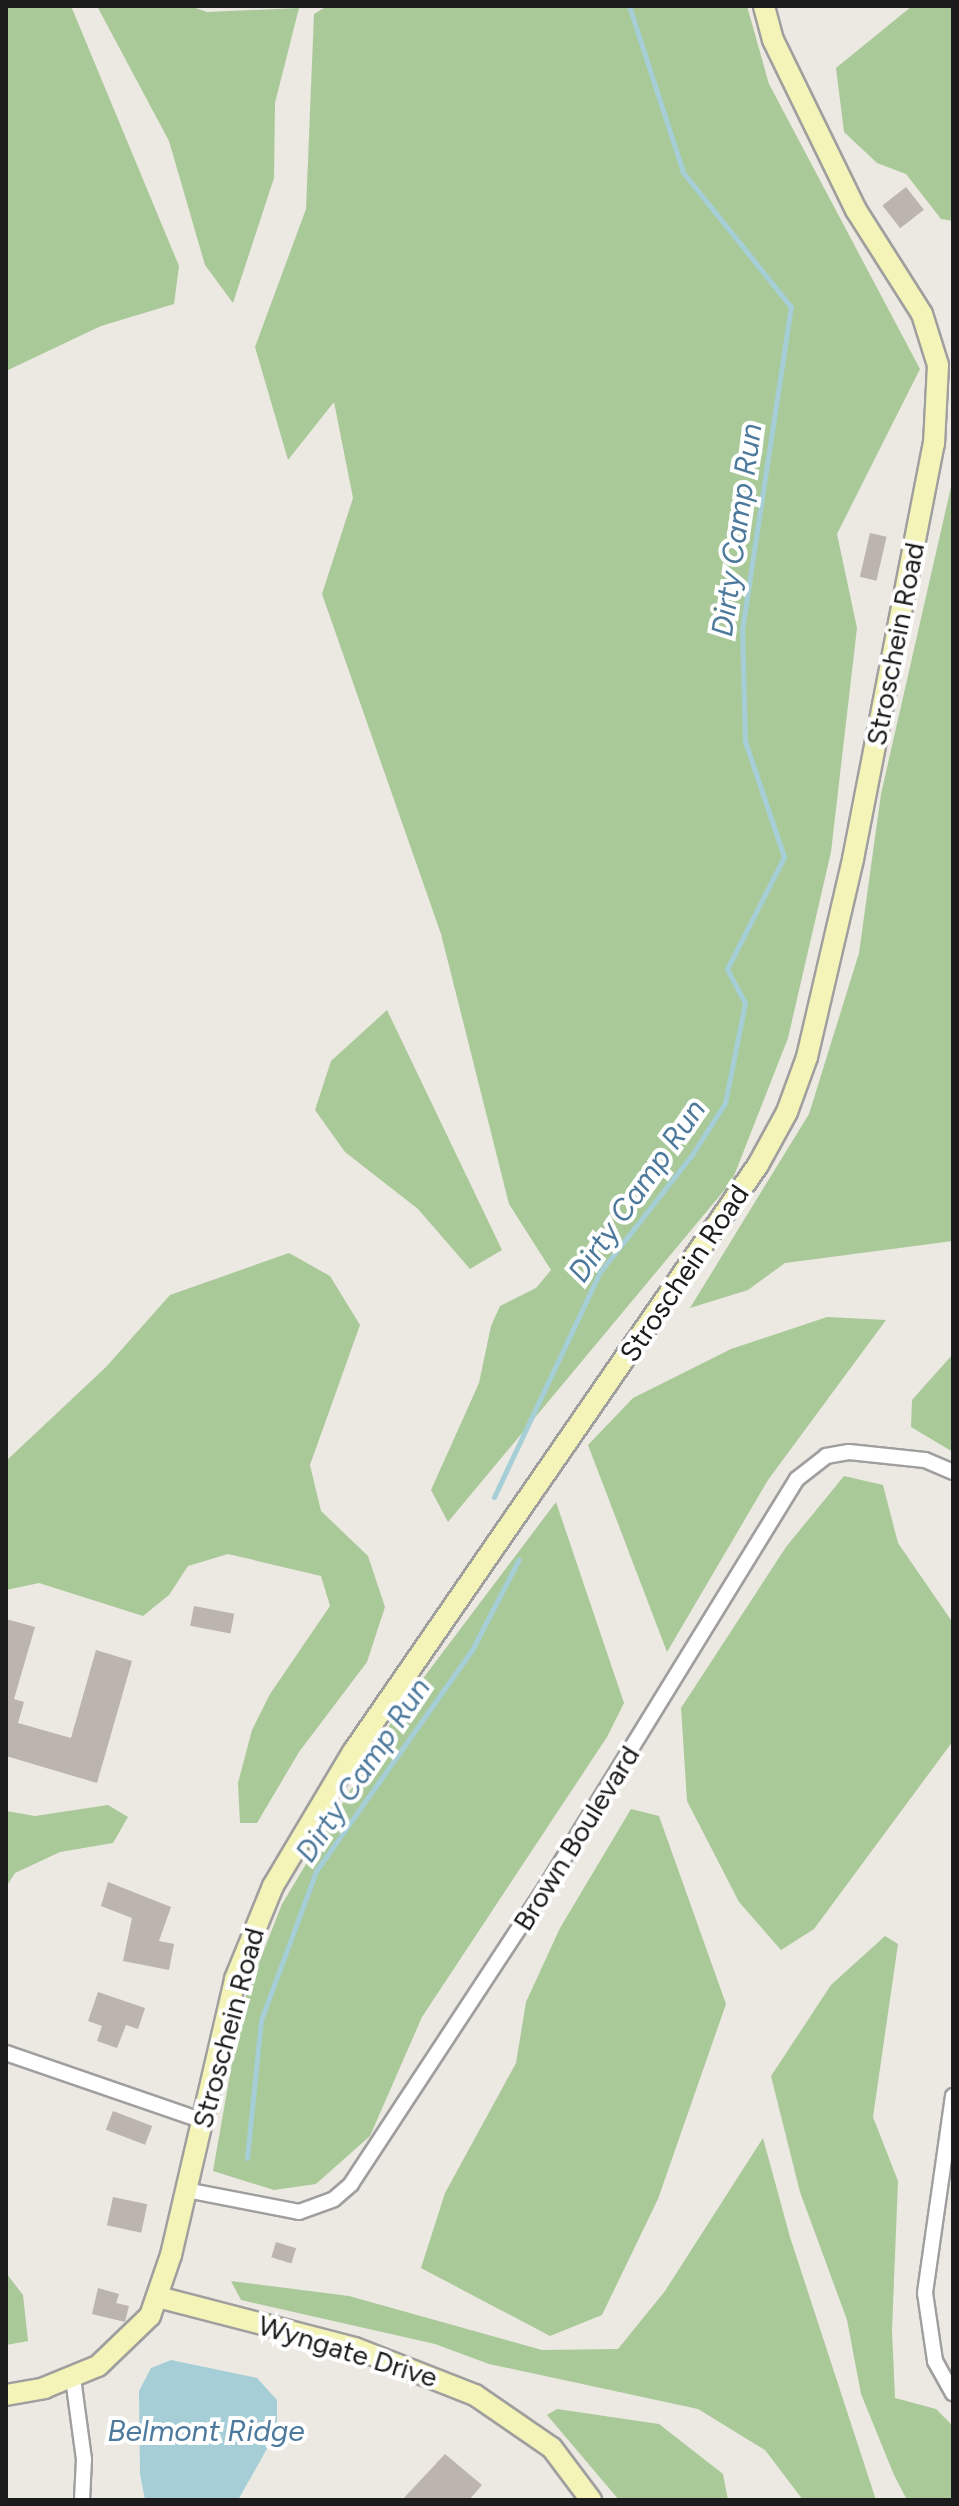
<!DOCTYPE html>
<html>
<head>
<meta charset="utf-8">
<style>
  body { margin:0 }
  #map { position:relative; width:959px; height:2506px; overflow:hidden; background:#ece8e2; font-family:Figtree,sans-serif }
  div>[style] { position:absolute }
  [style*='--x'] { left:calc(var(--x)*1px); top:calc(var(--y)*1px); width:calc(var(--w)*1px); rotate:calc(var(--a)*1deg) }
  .forest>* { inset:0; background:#aac999 }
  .water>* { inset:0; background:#a5ced7 }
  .stream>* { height:5px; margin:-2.5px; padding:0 2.5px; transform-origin:2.5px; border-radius:2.5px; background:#a5ced7 }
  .building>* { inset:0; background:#bcb4af; transform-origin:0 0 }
  .roads { filter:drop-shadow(2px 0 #9f9f9f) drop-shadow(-2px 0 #9f9f9f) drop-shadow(0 2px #9f9f9f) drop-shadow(0 -2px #9f9f9f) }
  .street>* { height:14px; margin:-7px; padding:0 7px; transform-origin:7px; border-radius:7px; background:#fff }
  .secondary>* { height:20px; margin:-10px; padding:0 10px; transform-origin:10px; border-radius:10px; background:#f4f4b8 }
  span { translate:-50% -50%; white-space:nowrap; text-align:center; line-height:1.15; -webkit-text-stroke:8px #fff; paint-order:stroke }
  .street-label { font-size:28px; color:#1b1b1b }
  .water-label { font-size:30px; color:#4d799c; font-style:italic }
  .frame { position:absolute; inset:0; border:8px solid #1b1b1b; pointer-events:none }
</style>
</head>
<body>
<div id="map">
  <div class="forest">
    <i style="clip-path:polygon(6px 6px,71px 6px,179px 266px,174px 304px,101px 326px,6px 371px)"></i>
    <i style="clip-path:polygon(97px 6px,190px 6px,207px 12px,299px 8px,275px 103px,274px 178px,233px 303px,205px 265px,169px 141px)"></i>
    <i style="clip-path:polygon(327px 6px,747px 6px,769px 84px,920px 369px,837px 534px,857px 628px,831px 852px,788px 1038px,732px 1181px,448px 1522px,431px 1490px,479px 1383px,491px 1326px,500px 1306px,536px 1288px,551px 1270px,509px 1204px,441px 934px,322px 594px,353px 498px,334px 402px,288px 460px,255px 347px,306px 209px,314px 14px)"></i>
    <i style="clip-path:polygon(912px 6px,953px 6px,953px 221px,941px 219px,906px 174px,877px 163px,844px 132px,836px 68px)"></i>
    <i style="clip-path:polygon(953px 478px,953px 1241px,785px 1263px,748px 1290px,690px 1308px,809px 1114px,859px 953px,881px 794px)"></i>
    <i style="clip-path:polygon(387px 1010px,502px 1250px,470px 1269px,418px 1209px,345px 1152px,315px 1110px,331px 1061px)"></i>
    <i style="clip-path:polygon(289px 1253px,330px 1276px,360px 1325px,310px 1465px,321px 1511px,368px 1556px,385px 1607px,367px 1662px,299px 1752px,257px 1823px,240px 1823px,238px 1783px,252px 1730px,270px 1694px,330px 1606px,321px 1576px,228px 1554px,188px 1566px,169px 1595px,143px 1616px,39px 1583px,6px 1590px,6px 1461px,106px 1367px,170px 1295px)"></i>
    <i style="clip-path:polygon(827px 1317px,886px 1320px,768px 1480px,667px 1652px,588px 1445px,633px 1398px,731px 1349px)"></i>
    <i style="clip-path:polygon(953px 1354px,953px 1452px,911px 1427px,912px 1400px)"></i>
    <i style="clip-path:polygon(844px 1476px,883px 1485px,898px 1543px,953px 1623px,953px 1741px,814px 1929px,781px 1950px,739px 1902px,687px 1801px,681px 1708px,786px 1547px)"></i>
    <i style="clip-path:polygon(556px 1502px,624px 1703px,607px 1737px,422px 2017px,370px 2136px,316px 2184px,274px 2190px,213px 2171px,242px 2006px,282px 1904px,397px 1713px)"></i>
    <i style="clip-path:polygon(108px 1805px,128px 1817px,113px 1843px,60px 1852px,15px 1873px,6px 1887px,6px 1811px,35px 1816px)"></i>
    <i style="clip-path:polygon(631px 1809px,659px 1816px,726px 2004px,658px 2199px,602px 2315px,550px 2336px,421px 2268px,445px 2193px,516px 2063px,526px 2002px,560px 1928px)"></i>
    <i style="clip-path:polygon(885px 1936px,898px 1944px,873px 2117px,898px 2181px,892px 2330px,895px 2398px,936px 2409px,953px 2426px,953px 2500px,907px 2500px,894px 2475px,861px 2394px,847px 2320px,800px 2192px,771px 2076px,831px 1985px)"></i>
    <i style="clip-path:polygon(763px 2138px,790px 2237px,876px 2500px,803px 2500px,765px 2450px,698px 2409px,489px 2364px,435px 2344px,241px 2300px,231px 2281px,349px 2296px,542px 2350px,618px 2349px,665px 2291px)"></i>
    <i style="clip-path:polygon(6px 2273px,23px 2295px,28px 2341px,6px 2345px)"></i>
    <i style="clip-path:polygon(557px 2409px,659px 2424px,723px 2474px,728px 2500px,619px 2500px,547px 2415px)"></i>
  </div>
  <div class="water">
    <i style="clip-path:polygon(171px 2360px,257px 2378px,277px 2400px,277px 2431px,238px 2500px,145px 2500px,140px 2474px,139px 2391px,151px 2368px)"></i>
  </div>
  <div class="stream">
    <i style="--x:494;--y:1497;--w:249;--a:-64.8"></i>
    <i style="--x:600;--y:1272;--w:147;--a:-51.9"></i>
    <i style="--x:691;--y:1156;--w:63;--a:-57.3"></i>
    <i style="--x:725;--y:1103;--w:102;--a:-78.7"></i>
    <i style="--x:745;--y:1003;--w:38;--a:-118"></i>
    <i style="--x:727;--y:969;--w:126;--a:-63"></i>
    <i style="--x:784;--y:857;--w:122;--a:-108.6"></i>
    <i style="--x:745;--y:741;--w:111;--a:-91.5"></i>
    <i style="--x:742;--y:630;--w:327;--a:-81.4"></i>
    <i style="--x:791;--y:307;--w:173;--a:-128.7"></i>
    <i style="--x:683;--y:172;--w:175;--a:-108"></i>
    <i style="--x:247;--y:2158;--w:139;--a:-84.2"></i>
    <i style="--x:261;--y:2020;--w:159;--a:-69.7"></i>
    <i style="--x:316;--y:1871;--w:271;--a:-54.8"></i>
    <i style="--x:472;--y:1650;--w:102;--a:-62.7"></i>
  </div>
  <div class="building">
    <i style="left:906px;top:187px;width:29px;height:30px;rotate:52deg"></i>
    <i style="left:870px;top:533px;width:17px;height:45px;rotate:13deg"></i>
    <i style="left:194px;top:1606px;width:41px;height:20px;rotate:11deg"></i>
    <i style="clip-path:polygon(6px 1619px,35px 1627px,14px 1699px,24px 1702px,18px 1723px,71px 1738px,96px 1650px,132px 1661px,97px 1783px,6px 1756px)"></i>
    <i style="clip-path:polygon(108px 1882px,171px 1907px,159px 1941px,174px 1944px,169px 1970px,123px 1961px,132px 1918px,101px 1906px)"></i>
    <i style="clip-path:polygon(98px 1992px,145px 2008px,138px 2029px,126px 2025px,117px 2048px,97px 2041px,102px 2026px,88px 2021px)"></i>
    <i style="left:113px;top:2111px;width:42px;height:20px;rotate:21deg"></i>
    <i style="left:113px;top:2197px;width:35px;height:29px;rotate:12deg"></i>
    <i style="left:276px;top:2242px;width:21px;height:16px;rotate:17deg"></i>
    <i style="clip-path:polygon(98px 2288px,119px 2294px,116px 2303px,129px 2306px,125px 2322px,92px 2314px)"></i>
    <i style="clip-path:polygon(445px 2454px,482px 2485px,469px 2500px,402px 2500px)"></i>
  </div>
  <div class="roads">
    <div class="street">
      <i style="--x:6;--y:2053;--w:206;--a:19"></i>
      <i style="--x:953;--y:2096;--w:199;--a:98.1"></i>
      <i style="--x:925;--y:2293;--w:69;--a:81.6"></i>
      <i style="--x:935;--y:2361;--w:37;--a:61"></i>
      <i style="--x:186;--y:2190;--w:115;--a:11"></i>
      <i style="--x:299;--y:2212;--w:37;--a:-20"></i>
      <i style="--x:334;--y:2199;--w:23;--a:-41"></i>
      <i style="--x:351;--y:2184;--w:346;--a:-56.7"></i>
      <i style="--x:541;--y:1895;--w:488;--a:-58.4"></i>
      <i style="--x:797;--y:1479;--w:37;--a:-38"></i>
      <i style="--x:826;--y:1456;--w:23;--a:-10"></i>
      <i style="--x:849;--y:1452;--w:76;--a:6"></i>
      <i style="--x:925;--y:1460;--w:30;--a:23"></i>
      <i style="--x:73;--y:2378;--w:82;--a:82.3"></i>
      <i style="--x:84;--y:2459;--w:41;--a:92.8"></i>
    </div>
    <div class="secondary">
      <i style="--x:158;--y:2297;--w:203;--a:14.5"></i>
      <i style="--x:355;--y:2348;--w:129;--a:21.4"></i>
      <i style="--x:475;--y:2395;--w:93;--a:34.5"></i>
      <i style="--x:552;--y:2448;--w:65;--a:53.1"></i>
      <i style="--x:6;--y:2395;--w:39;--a:-10"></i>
      <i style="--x:44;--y:2388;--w:58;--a:-22.2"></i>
      <i style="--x:98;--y:2366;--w:72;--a:-43.9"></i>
      <i style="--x:150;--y:2316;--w:65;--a:-71"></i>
      <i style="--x:171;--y:2255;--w:283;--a:-76.9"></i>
      <i style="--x:235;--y:1979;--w:100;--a:-67.8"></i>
      <i style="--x:273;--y:1886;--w:156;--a:-59.2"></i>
      <i style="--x:353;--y:1752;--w:713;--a:-55.4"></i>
      <i style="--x:758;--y:1165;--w:60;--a:-61.3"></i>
      <i style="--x:787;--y:1112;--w:59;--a:-70"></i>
      <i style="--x:807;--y:1057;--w:203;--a:-76.9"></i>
      <i style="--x:853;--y:859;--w:423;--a:-79"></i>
      <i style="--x:934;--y:444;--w:79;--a:-87.1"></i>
      <i style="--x:938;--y:365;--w:53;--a:-107.4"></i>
      <i style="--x:922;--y:314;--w:123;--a:-122.4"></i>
      <i style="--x:856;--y:210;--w:189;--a:-116"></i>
      <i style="--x:773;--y:40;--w:35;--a:-105"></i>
    </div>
  </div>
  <div class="street-label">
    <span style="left:895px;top:644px;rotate:-79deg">Stroschein Road</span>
    <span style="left:684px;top:1273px;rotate:-56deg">Stroschein Road</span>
    <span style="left:576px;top:1838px;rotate:-58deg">Brown Boulevard</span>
    <span style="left:228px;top:2028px;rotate:-75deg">Stroschein Road</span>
    <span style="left:348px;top:2351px;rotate:17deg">Wyngate Drive</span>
  </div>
  <div class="water-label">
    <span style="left:737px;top:530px;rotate:-82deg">Dirty Camp Run</span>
    <span style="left:637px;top:1191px;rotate:-55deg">Dirty Camp Run</span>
    <span style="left:363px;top:1770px;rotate:-56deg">Dirty Camp Run</span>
    <span style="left:206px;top:2431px">Belmont Ridge</span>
  </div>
  <div class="frame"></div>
</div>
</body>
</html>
